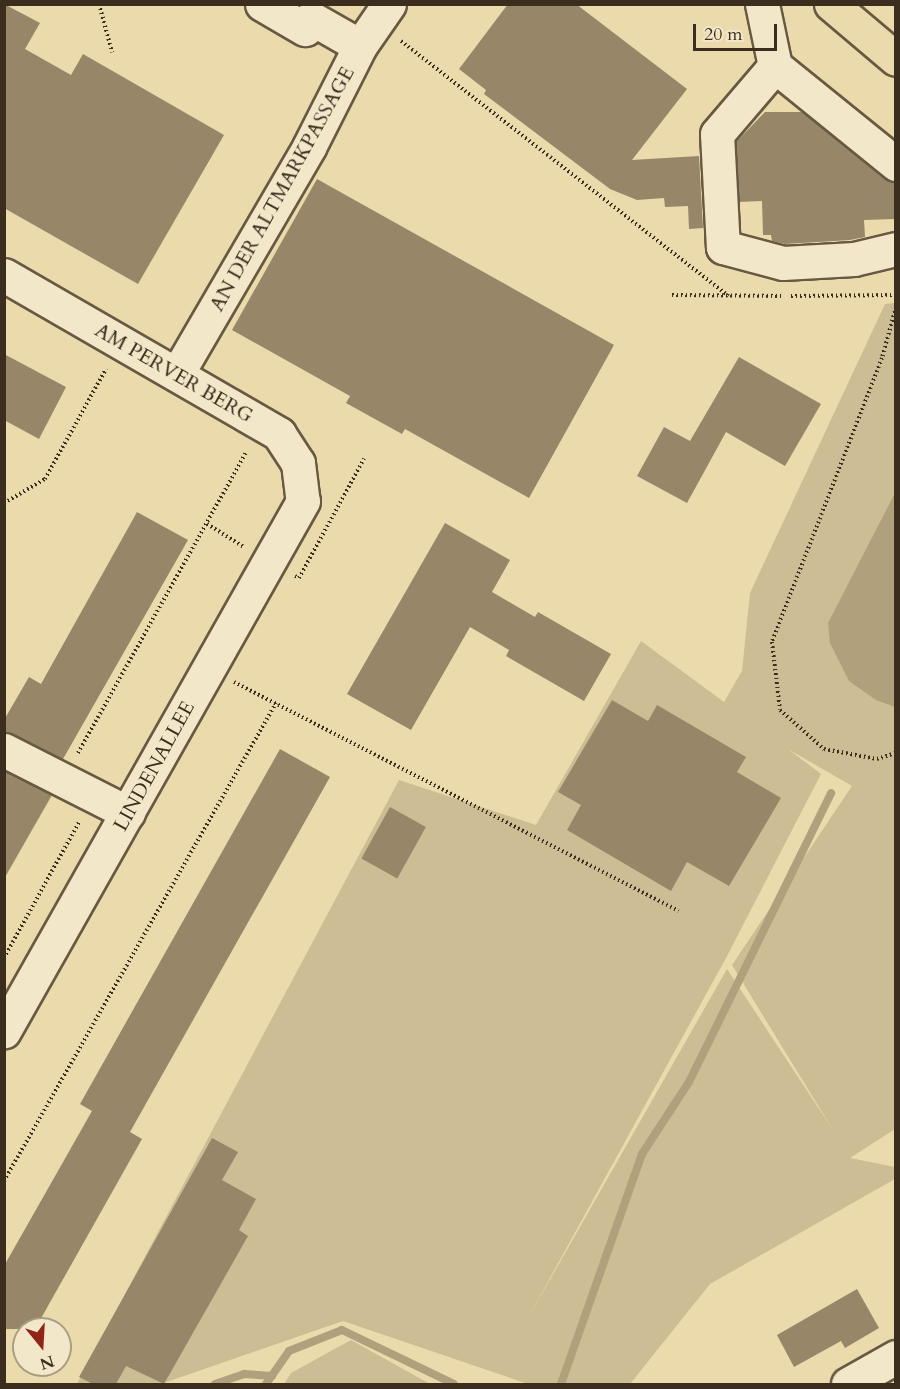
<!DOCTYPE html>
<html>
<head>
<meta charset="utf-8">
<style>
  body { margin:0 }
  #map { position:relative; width:900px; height:1389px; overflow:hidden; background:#ebdaac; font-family:Cardo,serif }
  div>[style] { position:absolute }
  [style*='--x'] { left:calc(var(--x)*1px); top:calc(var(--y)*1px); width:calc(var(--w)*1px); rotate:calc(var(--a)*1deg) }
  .green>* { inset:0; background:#cdbd94 }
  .water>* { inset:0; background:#b0a07c }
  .stream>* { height:8px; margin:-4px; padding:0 4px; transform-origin:4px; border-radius:4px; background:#b0a07c }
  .building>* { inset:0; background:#978768; transform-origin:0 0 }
  .path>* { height:4px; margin-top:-2px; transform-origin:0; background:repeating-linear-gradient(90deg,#3c2e1f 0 1.5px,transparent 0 4.5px) }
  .roads { filter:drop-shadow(2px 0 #685942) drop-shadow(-2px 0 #685942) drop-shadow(0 2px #685942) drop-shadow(0 -2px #685942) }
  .minor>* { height:33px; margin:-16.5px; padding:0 16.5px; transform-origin:16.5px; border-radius:16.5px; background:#f2e7c9 }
  .major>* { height:33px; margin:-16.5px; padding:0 16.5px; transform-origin:16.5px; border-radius:16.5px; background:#ebdaac }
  span { translate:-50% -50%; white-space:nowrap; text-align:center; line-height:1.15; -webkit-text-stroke:4.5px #f2e7c9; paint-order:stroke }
  .street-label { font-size:20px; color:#3c2e1f }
  .frame { position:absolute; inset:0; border:6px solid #3c2e1f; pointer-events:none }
  .north { position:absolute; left:12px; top:1317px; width:60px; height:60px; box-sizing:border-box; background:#f2e7c9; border:2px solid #a99d85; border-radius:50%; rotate:162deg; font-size:16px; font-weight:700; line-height:24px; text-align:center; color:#3c2e1f }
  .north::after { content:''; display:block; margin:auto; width:21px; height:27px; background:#8f2418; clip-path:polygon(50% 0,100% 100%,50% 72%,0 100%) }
  .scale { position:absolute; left:693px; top:24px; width:84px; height:27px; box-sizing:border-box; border:3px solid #3c2e1f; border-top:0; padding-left:8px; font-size:18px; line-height:21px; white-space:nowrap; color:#3c2e1f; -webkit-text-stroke:4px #f2e7c9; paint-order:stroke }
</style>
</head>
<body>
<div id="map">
  <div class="green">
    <i style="clip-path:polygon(evenodd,895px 303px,895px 1129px,850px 1158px,895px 1167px,895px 1179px,710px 1284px,630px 1384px,528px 1384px,343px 1321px,161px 1384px,77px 1384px,399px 780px,536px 825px,641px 641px,724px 702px,742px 671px,750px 593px,885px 304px,895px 303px,788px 749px,852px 786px,732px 965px,833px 1130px,727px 969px,528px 1318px,726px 958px,821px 774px,788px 749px)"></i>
    <i style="clip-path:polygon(351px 1340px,430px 1384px,284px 1384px,291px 1373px)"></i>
  </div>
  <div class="water">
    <i style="clip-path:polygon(895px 493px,895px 707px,876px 700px,849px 681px,830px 643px,828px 623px)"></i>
  </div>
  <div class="stream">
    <i style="--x:215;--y:1384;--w:31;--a:-19"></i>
    <i style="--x:244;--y:1374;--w:28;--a:4"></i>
    <i style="--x:266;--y:1384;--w:40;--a:-55.1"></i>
    <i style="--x:289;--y:1351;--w:57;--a:-21.6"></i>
    <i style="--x:342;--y:1330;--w:124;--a:25.7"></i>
    <i style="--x:561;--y:1384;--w:244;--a:-70.6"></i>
    <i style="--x:642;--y:1154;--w:86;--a:-56.9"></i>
    <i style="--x:689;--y:1082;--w:322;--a:-63.8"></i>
  </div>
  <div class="building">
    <i style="clip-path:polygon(4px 4px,40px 23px,25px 49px,71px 75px,83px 54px,224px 135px,138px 284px,4px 208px)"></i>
    <i style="clip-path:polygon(508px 4px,576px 4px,687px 89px,632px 160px,699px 156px,703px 228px,689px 229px,688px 206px,665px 207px,664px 198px,637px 200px,610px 189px,484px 94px,486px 90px,459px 69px)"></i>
    <i style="clip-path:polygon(765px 112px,802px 112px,884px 179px,896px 182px,896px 219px,864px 220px,865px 237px,850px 240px,785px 244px,772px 241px,771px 235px,763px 235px,762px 201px,739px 202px,736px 142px)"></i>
    <i style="clip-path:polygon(317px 179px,614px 345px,529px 498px,405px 429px,402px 434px,346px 403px,350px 396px,232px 330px)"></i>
    <i style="clip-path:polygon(4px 354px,66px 387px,39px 439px,4px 420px)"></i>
    <i style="clip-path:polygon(739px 357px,821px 404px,785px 466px,726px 432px,687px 503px,637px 476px,664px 427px,690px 441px)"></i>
    <i style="clip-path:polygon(137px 512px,188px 540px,63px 759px,4px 732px,4px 720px,29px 677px,41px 684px)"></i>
    <i style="clip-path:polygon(445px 523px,510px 560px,492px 592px,535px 617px,538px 612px,611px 654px,584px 701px,506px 656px,509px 650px,470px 627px,411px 730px,347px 694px)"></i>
    <i style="clip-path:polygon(612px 700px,648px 721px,657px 705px,746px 757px,737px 772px,781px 798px,729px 886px,687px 862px,671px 891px,567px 830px,581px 805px,558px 792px)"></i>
    <i style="clip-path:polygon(280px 749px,330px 777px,130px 1132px,142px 1139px,35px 1329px,4px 1329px,4px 1266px,92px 1111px,80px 1104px)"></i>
    <i style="clip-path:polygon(4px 771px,52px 795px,4px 879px)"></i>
    <i style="left:390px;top:807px;width:41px;height:59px;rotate:29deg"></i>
    <i style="clip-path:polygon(212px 1138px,238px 1152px,222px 1180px,256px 1199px,239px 1230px,248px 1236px,164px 1384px,126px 1366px,116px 1384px,93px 1384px,79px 1377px)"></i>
    <i style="clip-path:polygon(857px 1289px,879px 1328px,845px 1348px,841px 1341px,794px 1367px,777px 1335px)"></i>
  </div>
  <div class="path">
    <i style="--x:99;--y:4;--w:50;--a:74.8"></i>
    <i style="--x:401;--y:41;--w:415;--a:37.9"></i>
    <i style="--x:672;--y:295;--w:109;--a:0.5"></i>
    <i style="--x:791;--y:296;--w:105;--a:-0.5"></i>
    <i style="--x:896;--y:307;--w:53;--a:105.4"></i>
    <i style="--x:882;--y:358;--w:305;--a:111.2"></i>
    <i style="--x:772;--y:642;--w:68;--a:83.3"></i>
    <i style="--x:780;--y:710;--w:59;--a:41.6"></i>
    <i style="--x:824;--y:749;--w:54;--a:10.7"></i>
    <i style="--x:877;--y:759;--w:20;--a:-18"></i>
    <i style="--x:4;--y:503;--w:48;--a:-30.3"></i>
    <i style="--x:45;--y:479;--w:126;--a:-61"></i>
    <i style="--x:207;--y:524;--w:44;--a:31.9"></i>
    <i style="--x:295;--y:576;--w:4;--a:27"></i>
    <i style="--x:299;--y:578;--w:136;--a:-61.4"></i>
    <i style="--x:234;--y:682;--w:500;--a:27.23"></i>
    <i style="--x:78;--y:753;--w:346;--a:-60.8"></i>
    <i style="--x:4;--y:958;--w:155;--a:-61.1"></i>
    <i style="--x:4;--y:1181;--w:550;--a:-60.36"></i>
  </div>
  <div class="roads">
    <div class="minor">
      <i style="--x:262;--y:4;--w:50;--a:30.2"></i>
      <i style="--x:762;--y:4;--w:63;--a:78.2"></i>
      <i style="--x:775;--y:66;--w:156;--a:39"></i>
      <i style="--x:311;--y:18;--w:56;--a:29.7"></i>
      <i style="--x:775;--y:66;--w:89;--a:130.5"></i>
      <i style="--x:717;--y:134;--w:113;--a:87"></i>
      <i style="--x:723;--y:247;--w:62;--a:14.9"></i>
      <i style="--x:783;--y:263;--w:71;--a:-3.2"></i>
      <i style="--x:854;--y:259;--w:43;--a:-13.4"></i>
      <i style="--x:4;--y:275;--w:318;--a:30"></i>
      <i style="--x:279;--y:434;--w:35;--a:57"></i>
      <i style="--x:298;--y:463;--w:38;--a:83"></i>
      <i style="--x:303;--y:501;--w:609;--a:119.43"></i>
      <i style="--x:177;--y:374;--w:263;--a:-59.8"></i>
      <i style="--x:309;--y:147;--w:113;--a:-63.2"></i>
      <i style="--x:360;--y:46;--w:51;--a:-55.4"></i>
      <i style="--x:4;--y:750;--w:139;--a:26.9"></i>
      <i style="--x:848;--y:1384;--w:55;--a:-29.4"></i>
    </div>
    <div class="major">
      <i style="--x:831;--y:4;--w:85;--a:40.2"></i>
    </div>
  </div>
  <div class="street-label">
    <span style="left:282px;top:189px;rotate:-61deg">AN DER ALTMARKPASSAGE</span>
    <span style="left:174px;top:373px;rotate:30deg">AM PERVER BERG</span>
    <span style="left:154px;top:766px;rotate:-61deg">LINDENALLEE</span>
  </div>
  <div class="frame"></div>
  <div class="north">N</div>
  <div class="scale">20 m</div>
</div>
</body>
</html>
